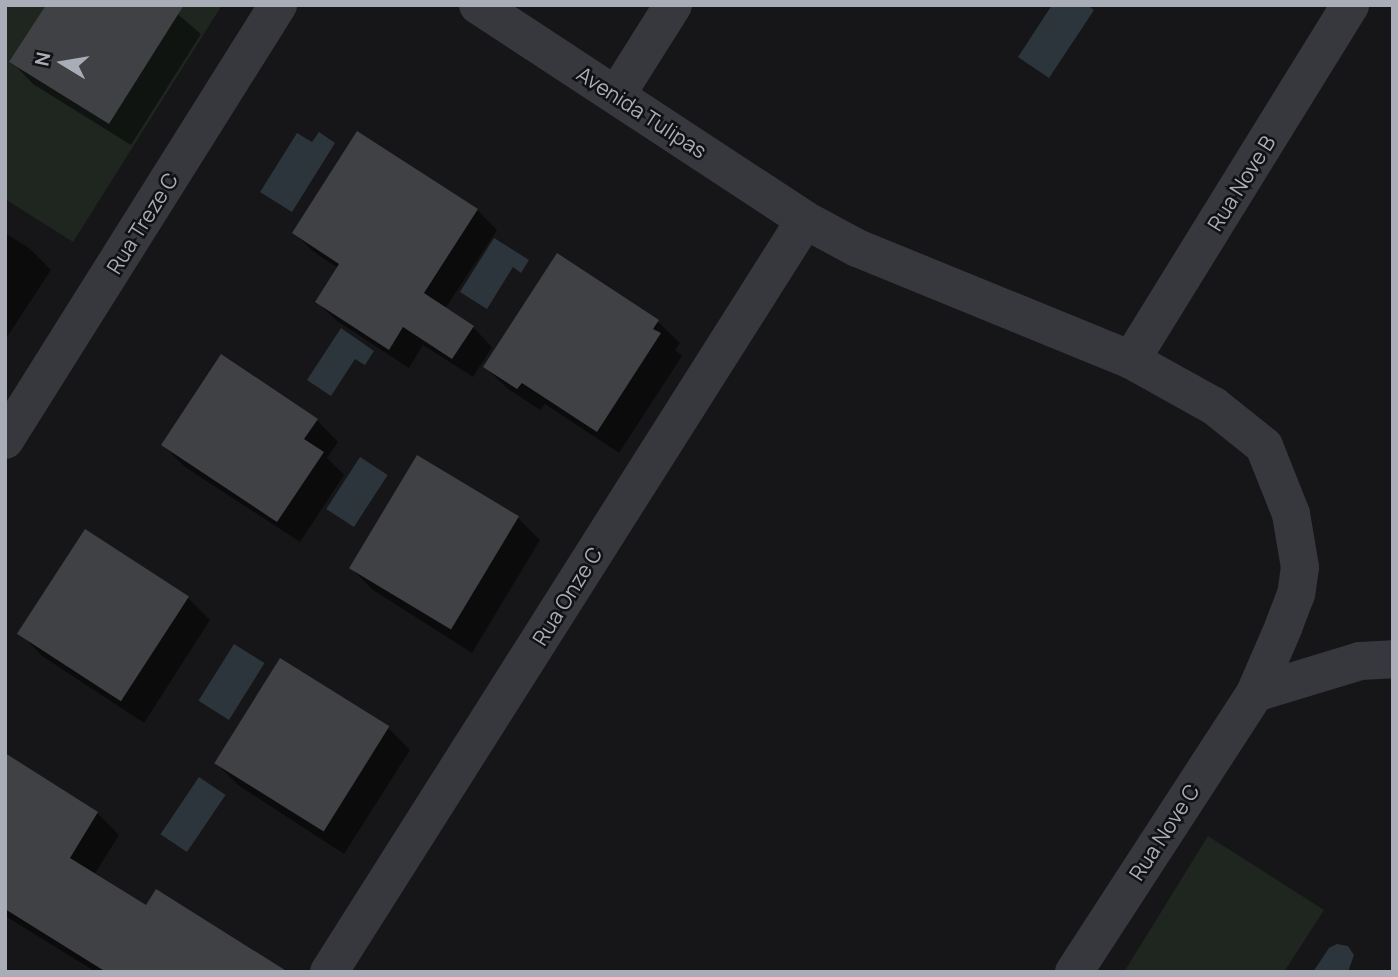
<!DOCTYPE html>
<html>
<head>
<meta charset="utf-8">
<style>
  body { margin:0 }
  #map { position:relative; width:1398px; height:977px; overflow:hidden; background:#161618; font-family:Manrope,sans-serif }
  div>[style] { position:absolute }
  [style*='--x'] { left:calc(var(--x)*1px); top:calc(var(--y)*1px); width:calc(var(--w)*1px); rotate:calc(var(--a)*1deg) }
  .green>* { inset:0; background:#1e261f }
  .water>* { inset:0; background:#2c353c; transform-origin:0 0 }
  .shadow>* { inset:0; background:#0007 }
  .building>* { inset:0; background:#404145; transform-origin:0 0 }
  .minor>* { height:38px; margin:-19px; padding:0 19px; transform-origin:19px; border-radius:19px; background:#37383d }
  span { translate:-50% -50%; white-space:nowrap; text-align:center; line-height:1.15; -webkit-text-stroke:5px #111113; paint-order:stroke }
  .street-label { font-size:21px; color:#a8adb8 }
  .frame { position:absolute; inset:0; border:7px solid #a8adb8; pointer-events:none }
  .north { position:absolute; left:28px; top:28px; width:70px; height:70px; -webkit-text-stroke:5px #111113; paint-order:stroke; rotate:281deg; font-size:19px; font-weight:700; line-height:28px; text-align:center; color:#a8adb8 }
  .north::after { content:''; display:block; margin:auto; width:24px; height:32px; background:#a8adb8; clip-path:polygon(50% 0,100% 100%,50% 72%,0 100%) }
</style>
</head>
<body>
<div id="map">
  <div class="green">
    <i style="clip-path:polygon(5px 5px,46px 5px,10px 63px,109px 124px,180px 12px,170px 5px,222px 5px,73px 242px,5px 199px)"></i>
    <i style="clip-path:polygon(1208px 836px,1324px 910px,1284px 972px,1124px 972px)"></i>
  </div>
  <div class="water">
    <i style="clip-path:polygon(1052px 5px,1087px 5px,1094px 10px,1049px 78px,1018px 57px)"></i>
    <i style="clip-path:polygon(319px 132px,335px 143px,292px 212px,260px 192px,297px 133px,312px 142px)"></i>
    <i style="clip-path:polygon(494px 238px,529px 260px,521px 273px,513px 267px,487px 309px,460px 292px)"></i>
    <i style="clip-path:polygon(341px 328px,374px 351px,365px 365px,355px 359px,331px 396px,307px 380px)"></i>
    <i style="left:360px;top:457px;width:33px;height:62px;rotate:33deg"></i>
    <i style="left:234px;top:644px;width:36px;height:67px;rotate:32deg"></i>
    <i style="left:199px;top:777px;width:32px;height:69px;rotate:34deg"></i>
    <i style="clip-path:polygon(1337px 944px,1348px 946px,1354px 955px,1348px 972px,1313px 972px,1329px 948px)"></i>
  </div>
  <div class="shadow">
    <i style="clip-path:polygon(167px 5px,201px 34px,131px 145px,33px 84px,12px 62px)"></i>
    <i style="clip-path:polygon(477px 210px,497px 230px,445px 309px,473px 327px,492px 347px,473px 377px,423px 345px,409px 368px,337px 321px,317px 302px,338px 268px,314px 252px,294px 233px)"></i>
    <i style="clip-path:polygon(5px 233px,29px 248px,51px 270px,5px 340px)"></i>
    <i style="clip-path:polygon(658px 322px,680px 343px,675px 350px,682px 356px,619px 453px,545px 404px,540px 410px,507px 388px,485px 367px)"></i>
    <i style="clip-path:polygon(317px 420px,338px 442px,327px 458px,344px 475px,300px 542px,185px 467px,163px 445px)"></i>
    <i style="clip-path:polygon(518px 518px,540px 540px,472px 653px,373px 590px,351px 568px)"></i>
    <i style="clip-path:polygon(85px 532px,188px 598px,210px 620px,144px 723px,42px 656px,21px 634px)"></i>
    <i style="clip-path:polygon(388px 728px,410px 750px,344px 854px,238px 785px,216px 763px)"></i>
    <i style="clip-path:polygon(5px 755px,97px 813px,119px 835px,94px 875px,147px 908px,274px 972px,96px 972px,5px 916px)"></i>
  </div>
  <div class="building">
    <i style="clip-path:polygon(46px 5px,184px 5px,109px 124px,9px 62px)"></i>
    <i style="clip-path:polygon(357px 131px,478px 209px,424px 293px,474px 326px,452px 359px,403px 327px,389px 350px,315px 302px,339px 264px,292px 233px)"></i>
    <i style="clip-path:polygon(557px 253px,659px 320px,653px 329px,661px 333px,597px 432px,522px 383px,517px 389px,483px 367px)"></i>
    <i style="clip-path:polygon(221px 354px,318px 419px,304px 439px,324px 452px,277px 522px,161px 445px)"></i>
    <i style="left:417px;top:455px;width:119px;height:132px;rotate:31deg"></i>
    <i style="left:85px;top:529px;width:124px;height:125px;rotate:33deg"></i>
    <i style="left:280px;top:658px;width:129px;height:124px;rotate:32deg"></i>
    <i style="clip-path:polygon(5px 753px,98px 812px,70px 858px,146px 905px,156px 889px,288px 972px,106px 972px,5px 909px)"></i>
  </div>
  <div class="minor">
    <i style="--x:478;--y:5;--w:391;--a:33.3"></i>
    <i style="--x:805;--y:220;--w:59;--a:28.3"></i>
    <i style="--x:857;--y:248;--w:296;--a:22.2"></i>
    <i style="--x:1131;--y:360;--w:95;--a:29"></i>
    <i style="--x:1214;--y:406;--w:64;--a:38.7"></i>
    <i style="--x:1264;--y:446;--w:73;--a:68.3"></i>
    <i style="--x:1291;--y:514;--w:54;--a:80.4"></i>
    <i style="--x:1300;--y:567;--w:27;--a:98"></i>
    <i style="--x:1296;--y:594;--w:34;--a:111"></i>
    <i style="--x:1284;--y:626;--w:73;--a:113.4"></i>
    <i style="--x:1255;--y:693;--w:110;--a:-16.9"></i>
    <i style="--x:1360;--y:661;--w:33;--a:-3"></i>
    <i style="--x:617;--y:94;--w:105;--a:-57.8"></i>
    <i style="--x:1131;--y:360;--w:417;--a:-58.3"></i>
    <i style="--x:5;--y:440;--w:514;--a:-57.89"></i>
    <i style="--x:329;--y:972;--w:890;--a:-57.67"></i>
    <i style="--x:1074;--y:972;--w:333;--a:-57"></i>
  </div>
  <div class="street-label">
    <span style="left:642px;top:112px;rotate:33deg">Avenida Tulipas</span>
    <span style="left:1241px;top:183px;rotate:-58deg">Rua Nove B</span>
    <span style="left:142px;top:223px;rotate:-58deg">Rua Treze C</span>
    <span style="left:567px;top:596px;rotate:-58deg">Rua Onze C</span>
    <span style="left:1164px;top:832px;rotate:-57deg">Rua Nove C</span>
  </div>
  <div class="frame"></div>
  <div class="north">N</div>
</div>
</body>
</html>
